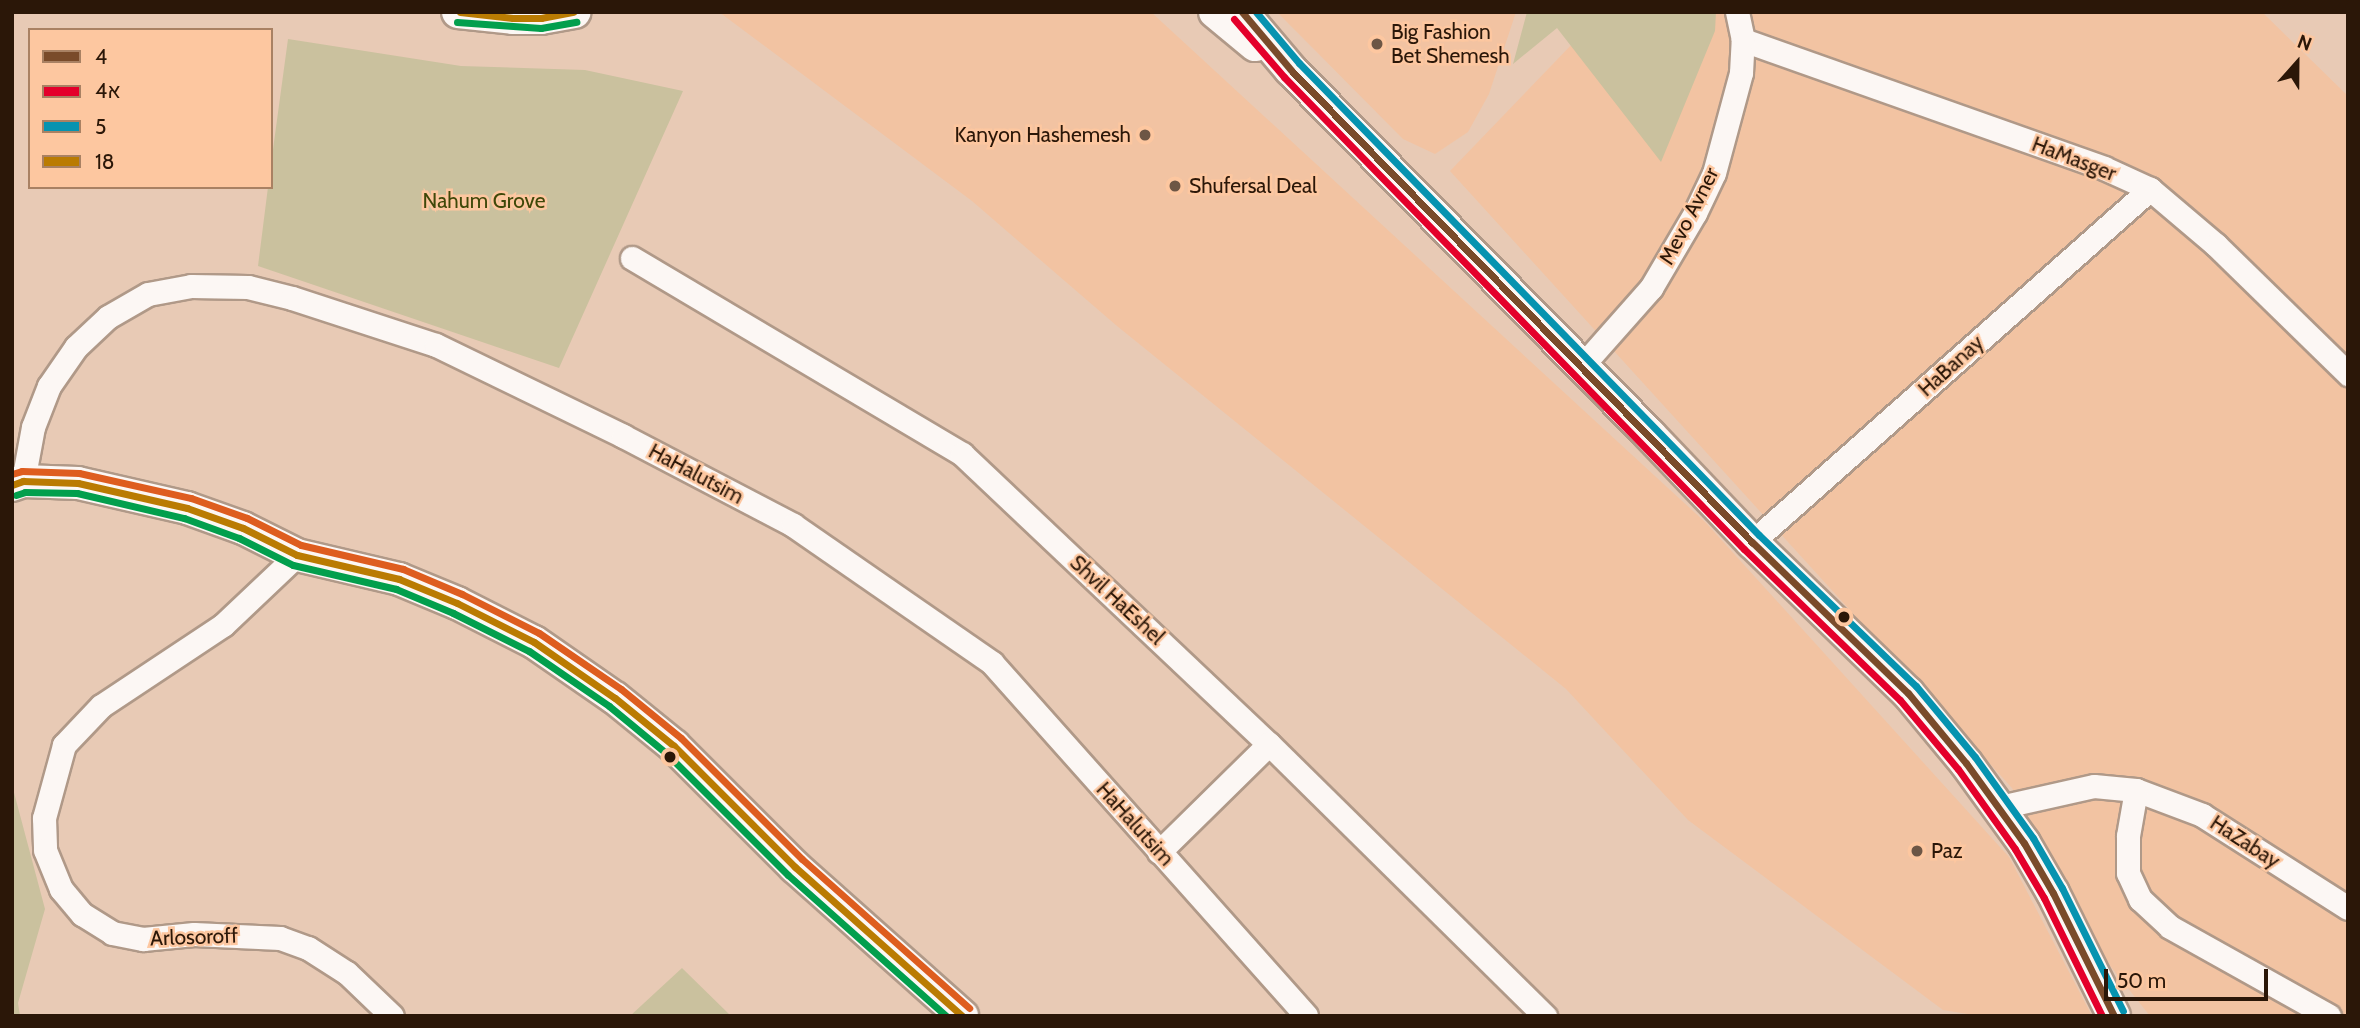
<!DOCTYPE html>
<html>
<head>
<meta charset="utf-8">
<style>
  body { margin:0 }
  #map { position:relative; width:2360px; height:1028px; overflow:hidden; background:#e8cab5; font-family:Cabin,Heebo,sans-serif }
  div>[style] { position:absolute }
  [style*='--x'] { left:calc(var(--x)*1px); top:calc(var(--y)*1px); width:calc(var(--w)*1px); rotate:calc(var(--a)*1deg) }
  .built>* { inset:0; background:#f2c3a2 }
  .green>* { inset:0; background:#cac19e }
  .roads { filter:drop-shadow(2px 0 #b09988) drop-shadow(-2px 0 #b09988) drop-shadow(0 2px #b09988) drop-shadow(0 -2px #b09988) }
  .street>* { height:23px; margin:-11.5px; padding:0 11.5px; transform-origin:11.5px; border-radius:11.5px; background:#fcf7f4 }
  .secondary>* { height:32px; margin:-16px; padding:0 16px; transform-origin:16px; border-radius:16px; background:#fcf7f4 }
  .bus-1>* { height:7px; margin:-3.5px; padding:0 3.5px; transform-origin:3.5px; border-radius:3.5px; background:#7a4b2a }
  .bus-2>* { height:7px; margin:-3.5px; padding:0 3.5px; transform-origin:3.5px; border-radius:3.5px; background:#e4002b }
  .bus-3>* { height:7px; margin:-3.5px; padding:0 3.5px; transform-origin:3.5px; border-radius:3.5px; background:#0693b0 }
  .bus-4>* { height:7px; margin:-3.5px; padding:0 3.5px; transform-origin:3.5px; border-radius:3.5px; background:#ba7b02 }
  .bus-5>* { height:7px; margin:-3.5px; padding:0 3.5px; transform-origin:3.5px; border-radius:3.5px; background:#029f4d }
  .bus-6>* { height:7px; margin:-3.5px; padding:0 3.5px; transform-origin:3.5px; border-radius:3.5px; background:#de5d1f }
  .dots>* { width:19px; height:19px; translate:-50% -50%; box-sizing:border-box; border:4px solid #fdc7a0; border-radius:50% }
  span { translate:-50% -50%; white-space:nowrap; text-align:center; line-height:1.15; -webkit-text-stroke:5px #fdc7a0; paint-order:stroke }
  .poi-label { font-size:21px; color:#2b1708 }
  .left { translate:0 -50%; text-align:left }
  .right { translate:-100% -50%; text-align:right }
  .street-label { font-size:21px; color:#2b1708 }
  .park-label { font-size:21px; color:#3f4809 }
  .frame { position:absolute; inset:0; border:14px solid #2b1708; pointer-events:none }
  .legend { position:absolute; left:28px; top:28px; width:245px; height:161px; box-sizing:border-box; background:#fdc7a0; border:2px solid #a98163; margin:0; padding:9px 12px; list-style:none; font-size:21px; color:#2b1708 }
  .legend li { display:flex; align-items:center; gap:14px; height:35px }
  .legend b { width:35px; border:2px solid #a98163 }
  .north { position:absolute; left:2262px; top:28px; width:70px; height:70px; -webkit-text-stroke:5px #fdc7a0; paint-order:stroke; rotate:21deg; font-size:19px; font-weight:700; line-height:28px; text-align:center; color:#2b1708 }
  .north::after { content:''; display:block; margin:auto; width:24px; height:32px; background:#2b1708; clip-path:polygon(50% 0,100% 100%,50% 72%,0 100%) }
  .scale { position:absolute; left:2104px; top:969px; width:164px; height:32px; box-sizing:border-box; border:4px solid #2b1708; border-top:0; padding-left:9px; font-size:21px; line-height:24px; white-space:nowrap; color:#2b1708; -webkit-text-stroke:5px #fdc7a0; paint-order:stroke }
</style>
</head>
<body>
<div id="map">
  <div class="built">
    <i style="clip-path:polygon(719px 12px,1151px 12px,1706px 523px,2009px 857px,2092px 1016px,1980px 1016px,1943px 1010px,1688px 820px,1566px 689px,1117px 326px,972px 201px)"></i>
    <i style="clip-path:polygon(1277px 12px,1516px 12px,1489px 94px,1468px 132px,1435px 154px,1403px 139px)"></i>
    <i style="clip-path:polygon(1603px 12px,2262px 12px,2348px 96px,2348px 1016px,2150px 1016px,2096px 948px,2012px 788px,1450px 171px)"></i>
  </div>
  <div class="green">
    <i style="clip-path:polygon(1527px 12px,1716px 12px,1715px 31px,1661px 162px,1557px 28px,1513px 64px)"></i>
    <i style="clip-path:polygon(288px 39px,461px 66px,585px 70px,683px 91px,559px 368px,258px 266px,268px 187px,271px 187px,271px 164px)"></i>
    <i style="clip-path:polygon(12px 785px,45px 909px,18px 1003px,20px 1016px,12px 1016px)"></i>
    <i style="clip-path:polygon(682px 968px,731px 1016px,630px 1016px)"></i>
  </div>
  <div class="roads">
    <div class="street">
      <i style="--x:1743;--y:40;--w:383;--a:19.5"></i>
      <i style="--x:2104;--y:168;--w:51;--a:24.5"></i>
      <i style="--x:2150;--y:189;--w:87;--a:40.3"></i>
      <i style="--x:2216;--y:245;--w:185;--a:44.3"></i>
      <i style="--x:632;--y:258;--w:384;--a:30.7"></i>
      <i style="--x:962;--y:454;--w:422;--a:43.4"></i>
      <i style="--x:1269;--y:744;--w:388;--a:44.6"></i>
      <i style="--x:1581;--y:367;--w:106;--a:-48.5"></i>
      <i style="--x:1651;--y:288;--w:87;--a:-59.6"></i>
      <i style="--x:1695;--y:213;--w:44;--a:-64.6"></i>
      <i style="--x:1714;--y:173;--w:104;--a:-74.9"></i>
      <i style="--x:1741;--y:73;--w:33;--a:-87"></i>
      <i style="--x:1743;--y:40;--w:29;--a:-102"></i>
      <i style="--x:23;--y:481;--w:55;--a:-79.5"></i>
      <i style="--x:33;--y:427;--w:44;--a:-68.7"></i>
      <i style="--x:49;--y:386;--w:47;--a:-55.3"></i>
      <i style="--x:76;--y:347;--w:44;--a:-43.2"></i>
      <i style="--x:108;--y:317;--w:46;--a:-29.9"></i>
      <i style="--x:148;--y:294;--w:44;--a:-10.5"></i>
      <i style="--x:191;--y:286;--w:57;--a:1"></i>
      <i style="--x:248;--y:287;--w:45;--a:14"></i>
      <i style="--x:292;--y:298;--w:151;--a:18.1"></i>
      <i style="--x:436;--y:345;--w:208;--a:25.9"></i>
      <i style="--x:623;--y:436;--w:192;--a:27.6"></i>
      <i style="--x:793;--y:525;--w:242;--a:34.7"></i>
      <i style="--x:992;--y:663;--w:472;--a:48.3"></i>
      <i style="--x:1752;--y:542;--w:532;--a:-41.57"></i>
      <i style="--x:297;--y:555;--w:102;--a:136.6"></i>
      <i style="--x:223;--y:625;--w:146;--a:146.4"></i>
      <i style="--x:101;--y:706;--w:54;--a:133.5"></i>
      <i style="--x:64;--y:745;--w:76;--a:105.3"></i>
      <i style="--x:44;--y:818;--w:32;--a:88"></i>
      <i style="--x:45;--y:850;--w:42;--a:67.7"></i>
      <i style="--x:61;--y:889;--w:33;--a:50"></i>
      <i style="--x:82;--y:914;--w:36;--a:32"></i>
      <i style="--x:112;--y:933;--w:32;--a:11"></i>
      <i style="--x:143;--y:939;--w:51;--a:-5.6"></i>
      <i style="--x:194;--y:934;--w:86;--a:2.7"></i>
      <i style="--x:280;--y:938;--w:30;--a:20"></i>
      <i style="--x:308;--y:948;--w:46;--a:32.7"></i>
      <i style="--x:347;--y:973;--w:62;--a:43.7"></i>
      <i style="--x:2136;--y:790;--w:71;--a:20.7"></i>
      <i style="--x:2202;--y:815;--w:173;--a:32.5"></i>
      <i style="--x:2000;--y:807;--w:96;--a:-12.6"></i>
      <i style="--x:2094;--y:786;--w:42;--a:5.4"></i>
      <i style="--x:2136;--y:790;--w:47;--a:99.9"></i>
      <i style="--x:2128;--y:836;--w:37;--a:90"></i>
      <i style="--x:2128;--y:873;--w:29;--a:65"></i>
      <i style="--x:2140;--y:899;--w:41;--a:43"></i>
      <i style="--x:2170;--y:927;--w:182;--a:29.2"></i>
      <i style="--x:1159;--y:852;--w:154;--a:-44.5"></i>
    </div>
    <div class="secondary">
      <i style="--x:458;--y:12;--w:55;--a:6.2"></i>
      <i style="--x:513;--y:18;--w:28;--a:0"></i>
      <i style="--x:541;--y:18;--w:34;--a:-10"></i>
      <i style="--x:1215;--y:12;--w:52;--a:39.5"></i>
      <i style="--x:1242;--y:12;--w:76;--a:49.8"></i>
      <i style="--x:1291;--y:70;--w:512;--a:45.47"></i>
      <i style="--x:1650;--y:435;--w:148;--a:46.4"></i>
      <i style="--x:1752;--y:542;--w:217;--a:44.1"></i>
      <i style="--x:1908;--y:693;--w:91;--a:50.4"></i>
      <i style="--x:1966;--y:763;--w:99;--a:54.1"></i>
      <i style="--x:2024;--y:843;--w:58;--a:59.9"></i>
      <i style="--x:2053;--y:893;--w:137;--a:63.6"></i>
      <i style="--x:12;--y:485;--w:12;--a:-20"></i>
      <i style="--x:23;--y:481;--w:55;--a:2.1"></i>
      <i style="--x:78;--y:483;--w:112;--a:12.9"></i>
      <i style="--x:187;--y:508;--w:59;--a:19.7"></i>
      <i style="--x:243;--y:528;--w:60;--a:26.6"></i>
      <i style="--x:297;--y:555;--w:105;--a:13.2"></i>
      <i style="--x:399;--y:579;--w:63;--a:22.5"></i>
      <i style="--x:457;--y:603;--w:86;--a:26.9"></i>
      <i style="--x:534;--y:642;--w:98;--a:34.7"></i>
      <i style="--x:615;--y:698;--w:76;--a:39.1"></i>
      <i style="--x:674;--y:746;--w:171;--a:45"></i>
      <i style="--x:795;--y:867;--w:224;--a:41.7"></i>
    </div>
  </div>
  <div class="bus-1">
    <i style="--x:1242;--y:12;--w:76;--a:49.8"></i>
    <i style="--x:1291;--y:70;--w:660;--a:45.68"></i>
    <i style="--x:1752;--y:542;--w:217;--a:44.1"></i>
    <i style="--x:1908;--y:693;--w:91;--a:50.4"></i>
    <i style="--x:1966;--y:763;--w:99;--a:54.1"></i>
    <i style="--x:2024;--y:843;--w:58;--a:59.9"></i>
    <i style="--x:2053;--y:893;--w:137;--a:63.6"></i>
  </div>
  <div class="bus-2">
    <i style="--x:1234;--y:19;--w:77;--a:49.2"></i>
    <i style="--x:1284;--y:77;--w:659;--a:45.74"></i>
    <i style="--x:1744;--y:549;--w:217;--a:44.1"></i>
    <i style="--x:1900;--y:700;--w:90;--a:50"></i>
    <i style="--x:1958;--y:769;--w:98;--a:54.5"></i>
    <i style="--x:2015;--y:849;--w:57;--a:59.4"></i>
    <i style="--x:2044;--y:898;--w:131;--a:63.8"></i>
  </div>
  <div class="bus-3">
    <i style="--x:1256;--y:12;--w:67;--a:49.9"></i>
    <i style="--x:1299;--y:63;--w:659;--a:45.74"></i>
    <i style="--x:1759;--y:535;--w:218;--a:43.9"></i>
    <i style="--x:1916;--y:686;--w:92;--a:50.3"></i>
    <i style="--x:1975;--y:757;--w:100;--a:54.4"></i>
    <i style="--x:2033;--y:838;--w:58;--a:59.9"></i>
    <i style="--x:2062;--y:888;--w:137;--a:63.6"></i>
  </div>
  <div class="bus-4">
    <i style="--x:460;--y:12;--w:53;--a:6.5"></i>
    <i style="--x:513;--y:18;--w:28;--a:0"></i>
    <i style="--x:541;--y:18;--w:33;--a:-11"></i>
    <i style="--x:12;--y:485;--w:12;--a:-20"></i>
    <i style="--x:23;--y:481;--w:55;--a:2.1"></i>
    <i style="--x:78;--y:483;--w:112;--a:12.9"></i>
    <i style="--x:187;--y:508;--w:59;--a:19.7"></i>
    <i style="--x:243;--y:528;--w:60;--a:26.6"></i>
    <i style="--x:297;--y:555;--w:105;--a:13.2"></i>
    <i style="--x:399;--y:579;--w:63;--a:22.5"></i>
    <i style="--x:457;--y:603;--w:86;--a:26.9"></i>
    <i style="--x:534;--y:642;--w:98;--a:34.7"></i>
    <i style="--x:615;--y:698;--w:76;--a:39.1"></i>
    <i style="--x:674;--y:746;--w:171;--a:45"></i>
    <i style="--x:795;--y:867;--w:224;--a:41.7"></i>
  </div>
  <div class="bus-5">
    <i style="--x:457;--y:22;--w:84;--a:4.1"></i>
    <i style="--x:541;--y:28;--w:36;--a:-10"></i>
    <i style="--x:16;--y:495;--w:9;--a:-18"></i>
    <i style="--x:25;--y:492;--w:52;--a:1.1"></i>
    <i style="--x:77;--y:493;--w:110;--a:13.2"></i>
    <i style="--x:184;--y:518;--w:59;--a:20"></i>
    <i style="--x:239;--y:538;--w:60;--a:26.6"></i>
    <i style="--x:293;--y:565;--w:106;--a:13.1"></i>
    <i style="--x:396;--y:589;--w:62;--a:22.8"></i>
    <i style="--x:453;--y:613;--w:85;--a:26.6"></i>
    <i style="--x:529;--y:651;--w:97;--a:34.5"></i>
    <i style="--x:609;--y:706;--w:75;--a:39.6"></i>
    <i style="--x:667;--y:754;--w:171;--a:45"></i>
    <i style="--x:788;--y:875;--w:212;--a:41.7"></i>
  </div>
  <div class="bus-6">
    <i style="--x:12;--y:474;--w:10;--a:-17"></i>
    <i style="--x:22;--y:471;--w:57;--a:2"></i>
    <i style="--x:79;--y:473;--w:115;--a:12.6"></i>
    <i style="--x:191;--y:498;--w:59;--a:19.7"></i>
    <i style="--x:247;--y:518;--w:60;--a:26.6"></i>
    <i style="--x:301;--y:545;--w:105;--a:13.2"></i>
    <i style="--x:403;--y:569;--w:64;--a:23"></i>
    <i style="--x:462;--y:594;--w:86;--a:26.9"></i>
    <i style="--x:539;--y:633;--w:99;--a:34.3"></i>
    <i style="--x:621;--y:689;--w:77;--a:39.2"></i>
    <i style="--x:681;--y:738;--w:171;--a:45"></i>
    <i style="--x:802;--y:859;--w:224;--a:41.7"></i>
  </div>
  <div class="dots">
    <i style="left:1377px;top:44px;background:#6d5645"></i>
    <i style="left:1145px;top:135px;background:#6d5645"></i>
    <i style="left:1175px;top:186px;background:#6d5645"></i>
    <i style="left:1844px;top:617px;background:#2b1708"></i>
    <i style="left:670px;top:757px;background:#2b1708"></i>
    <i style="left:1917px;top:851px;background:#6d5645"></i>
  </div>
  <div class="poi-label">
    <span class="left" style="left:1391px;top:44px">Big Fashion<br>Bet Shemesh</span>
    <span class="right" style="left:1131px;top:135px">Kanyon Hashemesh</span>
    <span class="left" style="left:1189px;top:186px">Shufersal Deal</span>
    <span class="left" style="left:1931px;top:851px">Paz</span>
  </div>
  <div class="street-label">
    <span style="left:2074px;top:159px;rotate:21deg">HaMasger</span>
    <span style="left:1689px;top:216px;rotate:-63deg">Mevo Avner</span>
    <span style="left:1951px;top:366px;rotate:-42deg">HaBanay</span>
    <span style="left:696px;top:474px;rotate:28deg">HaHalutsim</span>
    <span style="left:1117px;top:600px;rotate:43deg">Shvil HaEshel</span>
    <span style="left:1135px;top:824px;rotate:48deg">HaHalutsim</span>
    <span style="left:2245px;top:842px;rotate:33deg">HaZabay</span>
    <span style="left:194px;top:937px;rotate:-2deg">Arlosoroff</span>
  </div>
  <div class="park-label">
    <span style="left:484px;top:201px">Nahum Grove</span>
  </div>
  <div class="frame"></div>
  <ul class="legend">
  <li><b style="height:9px;background:#7a4b2a"></b>4</li>
  <li><b style="height:9px;background:#e4002b"></b>4א</li>
  <li><b style="height:9px;background:#0693b0"></b>5</li>
  <li><b style="height:9px;background:#ba7b02"></b>18</li>
  </ul>
  <div class="north">N</div>
  <div class="scale">50 m</div>
</div>
</body>
</html>
